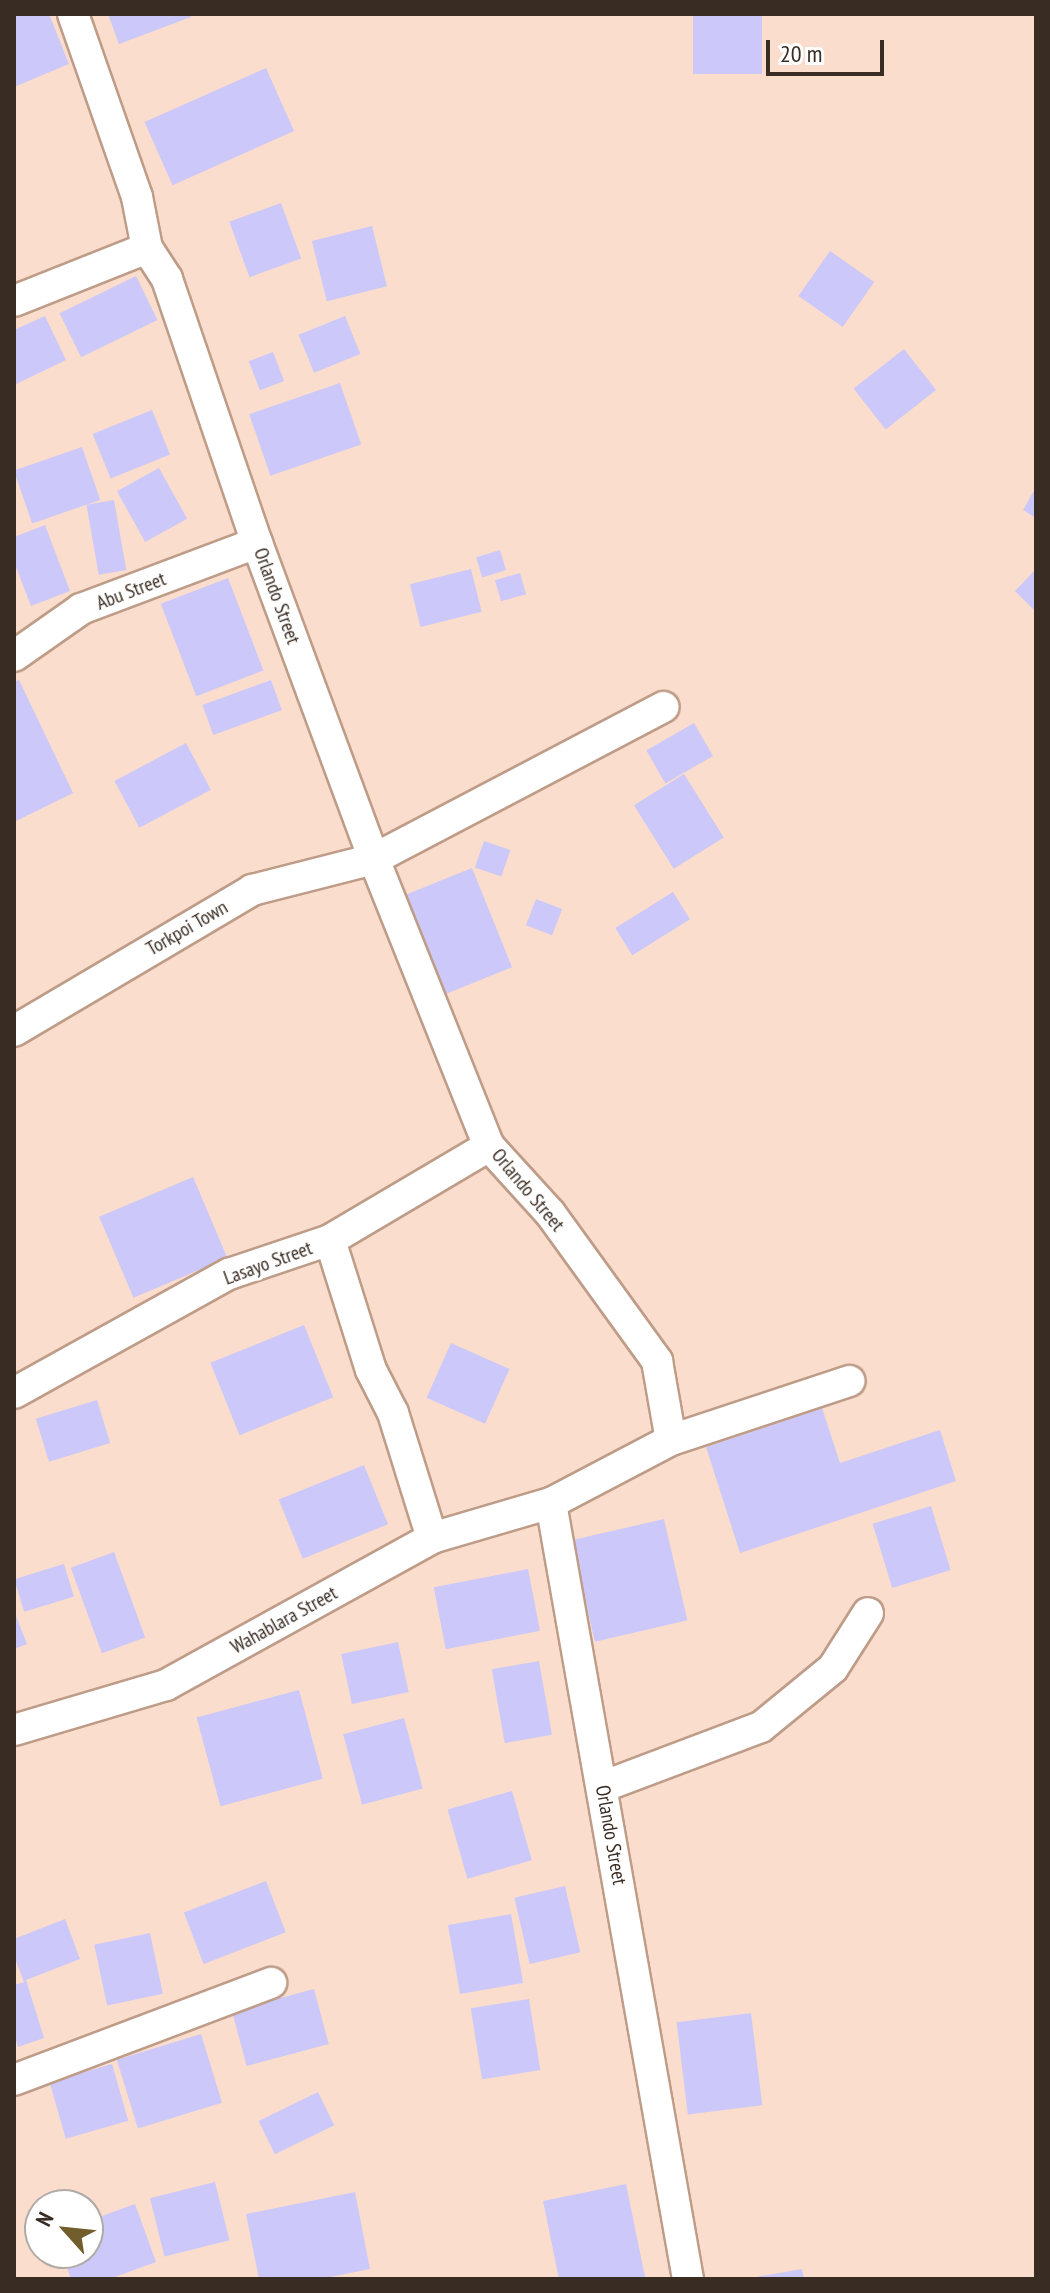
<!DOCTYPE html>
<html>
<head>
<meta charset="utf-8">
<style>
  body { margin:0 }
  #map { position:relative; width:1050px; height:2293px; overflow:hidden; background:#faddcc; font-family:"PT Sans Narrow",sans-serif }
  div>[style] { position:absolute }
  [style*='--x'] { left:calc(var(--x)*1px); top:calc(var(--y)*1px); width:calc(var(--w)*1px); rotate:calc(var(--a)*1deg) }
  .building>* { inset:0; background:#ccc8f9; transform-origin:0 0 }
  .roads { filter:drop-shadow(2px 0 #be9c88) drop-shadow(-2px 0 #be9c88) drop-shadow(0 2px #be9c88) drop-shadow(0 -2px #be9c88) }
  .minor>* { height:30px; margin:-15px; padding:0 15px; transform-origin:15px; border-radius:15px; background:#fff }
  span { translate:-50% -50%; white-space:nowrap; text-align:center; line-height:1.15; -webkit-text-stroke:6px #fff; paint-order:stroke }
  .street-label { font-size:20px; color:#392c23 }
  .frame { position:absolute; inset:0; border:16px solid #392c23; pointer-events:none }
  .north { position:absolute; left:24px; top:2189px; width:80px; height:80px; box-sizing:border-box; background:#fff; border:2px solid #b0aba7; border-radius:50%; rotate:297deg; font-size:22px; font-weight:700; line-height:32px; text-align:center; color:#392c23 }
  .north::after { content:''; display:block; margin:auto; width:28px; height:36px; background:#725e2d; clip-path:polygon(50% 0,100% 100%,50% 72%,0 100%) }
  .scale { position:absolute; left:766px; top:40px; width:118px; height:36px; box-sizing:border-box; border:4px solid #392c23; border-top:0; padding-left:10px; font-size:24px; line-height:28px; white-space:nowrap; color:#392c23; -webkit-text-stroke:6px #fff; paint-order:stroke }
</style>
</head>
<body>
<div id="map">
  <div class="building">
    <i style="clip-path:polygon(14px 14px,49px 14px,69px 64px,14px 87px)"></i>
    <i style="clip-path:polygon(108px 14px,190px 14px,191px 17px,119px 44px)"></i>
    <i style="left:693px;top:14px;width:69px;height:60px"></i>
    <i style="left:266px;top:68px;width:69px;height:133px;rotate:66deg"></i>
    <i style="left:281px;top:203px;width:59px;height:55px;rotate:70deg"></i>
    <i style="left:372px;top:226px;width:62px;height:62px;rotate:76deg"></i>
    <i style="left:830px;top:251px;width:54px;height:55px;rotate:35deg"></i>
    <i style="left:136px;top:276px;width:49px;height:85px;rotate:64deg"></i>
    <i style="clip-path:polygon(45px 316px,66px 360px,14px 385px,14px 330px)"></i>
    <i style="left:345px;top:316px;width:41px;height:50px;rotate:68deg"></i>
    <i style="left:904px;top:349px;width:52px;height:64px;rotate:52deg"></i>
    <i style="left:273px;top:352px;width:31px;height:26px;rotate:69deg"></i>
    <i style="left:340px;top:383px;width:65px;height:96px;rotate:71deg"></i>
    <i style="left:152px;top:410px;width:48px;height:64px;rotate:68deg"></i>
    <i style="left:82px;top:447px;width:56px;height:72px;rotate:71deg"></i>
    <i style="left:159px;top:468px;width:58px;height:48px;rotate:61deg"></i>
    <i style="clip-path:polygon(1036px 487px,1036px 518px,1023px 510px)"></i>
    <i style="left:114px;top:500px;width:71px;height:28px;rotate:80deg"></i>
    <i style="clip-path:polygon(45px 525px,70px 591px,31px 606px,14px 562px,14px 537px)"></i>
    <i style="left:500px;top:550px;width:21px;height:25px;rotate:73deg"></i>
    <i style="left:471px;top:569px;width:44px;height:63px;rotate:76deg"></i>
    <i style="clip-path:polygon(1036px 569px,1036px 612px,1015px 591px)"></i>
    <i style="left:520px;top:573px;width:22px;height:26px;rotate:74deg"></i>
    <i style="left:228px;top:578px;width:99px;height:72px;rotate:69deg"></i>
    <i style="clip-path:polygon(19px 680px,73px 793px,14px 822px,14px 682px)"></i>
    <i style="left:271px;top:680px;width:32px;height:73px;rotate:70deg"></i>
    <i style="left:694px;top:723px;width:38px;height:55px;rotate:60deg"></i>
    <i style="left:186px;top:743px;width:53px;height:81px;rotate:62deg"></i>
    <i style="left:684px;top:774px;width:75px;height:59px;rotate:58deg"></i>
    <i style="left:484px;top:841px;width:28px;height:28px;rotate:19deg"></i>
    <i style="left:472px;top:868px;width:107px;height:73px;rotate:68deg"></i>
    <i style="left:673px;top:892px;width:32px;height:68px;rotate:58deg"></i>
    <i style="left:536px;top:899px;width:28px;height:28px;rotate:21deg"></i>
    <i style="left:193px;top:1177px;width:88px;height:102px;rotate:67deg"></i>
    <i style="left:304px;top:1325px;width:78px;height:101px;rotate:68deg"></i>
    <i style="left:451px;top:1343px;width:64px;height:60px;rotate:24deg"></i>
    <i style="left:97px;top:1400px;width:45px;height:64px;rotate:73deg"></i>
    <i style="clip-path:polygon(822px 1408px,840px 1463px,940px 1430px,956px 1481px,740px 1553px,706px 1447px)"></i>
    <i style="left:364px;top:1465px;width:64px;height:92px;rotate:68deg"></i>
    <i style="left:931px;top:1506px;width:67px;height:61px;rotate:73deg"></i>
    <i style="left:664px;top:1519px;width:104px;height:95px;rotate:77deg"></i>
    <i style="left:114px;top:1552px;width:91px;height:46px;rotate:70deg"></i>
    <i style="left:64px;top:1564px;width:34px;height:52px;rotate:73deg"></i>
    <i style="left:528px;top:1569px;width:63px;height:96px;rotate:79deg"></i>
    <i style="clip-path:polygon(14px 1611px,27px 1644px,14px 1649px)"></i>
    <i style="left:398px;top:1642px;width:51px;height:58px;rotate:78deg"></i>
    <i style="left:539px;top:1661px;width:75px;height:48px;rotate:80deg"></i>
    <i style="left:299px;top:1690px;width:92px;height:106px;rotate:75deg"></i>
    <i style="left:404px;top:1718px;width:73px;height:63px;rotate:75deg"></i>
    <i style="left:512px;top:1791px;width:72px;height:67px;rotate:74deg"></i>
    <i style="left:266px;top:1881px;width:55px;height:88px;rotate:69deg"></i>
    <i style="left:565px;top:1886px;width:68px;height:52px;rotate:77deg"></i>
    <i style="left:511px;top:1914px;width:70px;height:64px;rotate:80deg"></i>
    <i style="clip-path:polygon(65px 1919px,80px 1959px,26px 1980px,44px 2038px,18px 2047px,14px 2034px,14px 1985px,24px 1982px,14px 1956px,14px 1939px)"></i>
    <i style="left:150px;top:1933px;width:62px;height:57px;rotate:78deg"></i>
    <i style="left:314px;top:1989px;width:57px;height:85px;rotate:75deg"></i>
    <i style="left:529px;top:1999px;width:72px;height:59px;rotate:81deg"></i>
    <i style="left:751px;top:2013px;width:93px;height:75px;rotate:83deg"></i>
    <i style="left:201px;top:2034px;width:72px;height:88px;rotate:73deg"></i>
    <i style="left:112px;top:2064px;width:59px;height:65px;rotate:74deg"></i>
    <i style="left:318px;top:2092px;width:37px;height:66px;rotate:64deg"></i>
    <i style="left:215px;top:2182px;width:60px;height:67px;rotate:76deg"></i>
    <i style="clip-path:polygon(626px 2184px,645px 2277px,559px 2279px,543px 2201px)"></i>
    <i style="clip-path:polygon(355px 2192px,370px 2269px,320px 2279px,259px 2279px,246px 2214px)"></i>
    <i style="clip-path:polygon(135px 2204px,156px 2262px,109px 2279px,71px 2279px,62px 2253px,88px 2253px,88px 2221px)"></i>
    <i style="clip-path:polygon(802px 2269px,804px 2279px,756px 2279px,756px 2277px)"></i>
  </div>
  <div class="roads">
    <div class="minor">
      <i style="--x:73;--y:14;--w:194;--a:70.7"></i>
      <i style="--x:137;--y:197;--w:52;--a:78.9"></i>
      <i style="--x:147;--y:248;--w:37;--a:57"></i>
      <i style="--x:167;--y:279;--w:279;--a:71.2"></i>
      <i style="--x:257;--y:543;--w:337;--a:69.7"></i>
      <i style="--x:374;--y:859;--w:309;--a:68.2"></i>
      <i style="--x:489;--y:1146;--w:91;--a:47.7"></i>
      <i style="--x:550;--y:1213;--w:183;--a:54.1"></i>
      <i style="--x:657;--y:1361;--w:80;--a:80"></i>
      <i style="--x:671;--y:1440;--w:136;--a:152.3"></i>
      <i style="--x:551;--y:1503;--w:788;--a:79.99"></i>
      <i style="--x:14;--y:301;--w:143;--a:-21.7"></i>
      <i style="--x:14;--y:656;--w:82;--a:-35"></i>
      <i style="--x:81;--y:609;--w:188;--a:-20.6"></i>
      <i style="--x:14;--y:1031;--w:277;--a:-30.6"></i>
      <i style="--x:252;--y:890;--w:126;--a:-14.3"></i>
      <i style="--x:374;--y:859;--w:327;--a:-27.7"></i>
      <i style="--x:330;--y:1240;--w:185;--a:-30.6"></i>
      <i style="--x:14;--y:1393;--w:246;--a:-29"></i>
      <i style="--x:229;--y:1274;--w:107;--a:-18.6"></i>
      <i style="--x:330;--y:1240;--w:136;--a:72.5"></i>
      <i style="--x:371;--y:1370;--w:48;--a:62.9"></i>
      <i style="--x:393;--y:1413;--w:131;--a:72.7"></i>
      <i style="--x:671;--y:1440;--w:188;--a:-18.3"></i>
      <i style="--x:14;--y:1730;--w:159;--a:-16.5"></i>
      <i style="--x:166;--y:1685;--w:304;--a:-28.9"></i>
      <i style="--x:432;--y:1538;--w:124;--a:-16.4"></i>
      <i style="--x:602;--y:1787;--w:170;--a:-20.7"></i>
      <i style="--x:761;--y:1727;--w:93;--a:-39.3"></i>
      <i style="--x:833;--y:1668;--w:65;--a:-57.5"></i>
      <i style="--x:14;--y:2080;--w:275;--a:-20.7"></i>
    </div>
  </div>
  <div class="street-label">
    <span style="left:131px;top:591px;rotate:-21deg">Abu Street</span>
    <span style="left:277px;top:596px;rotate:70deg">Orlando Street</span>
    <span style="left:187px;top:928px;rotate:-30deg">Torkpoi Town</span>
    <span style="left:528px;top:1190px;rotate:50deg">Orlando Street</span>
    <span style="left:268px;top:1263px;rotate:-20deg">Lasayo Street</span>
    <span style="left:284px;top:1620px;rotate:-29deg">Wahablara Street</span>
    <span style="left:611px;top:1835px;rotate:80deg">Orlando Street</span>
  </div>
  <div class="frame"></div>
  <div class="north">N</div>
  <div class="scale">20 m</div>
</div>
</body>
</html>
